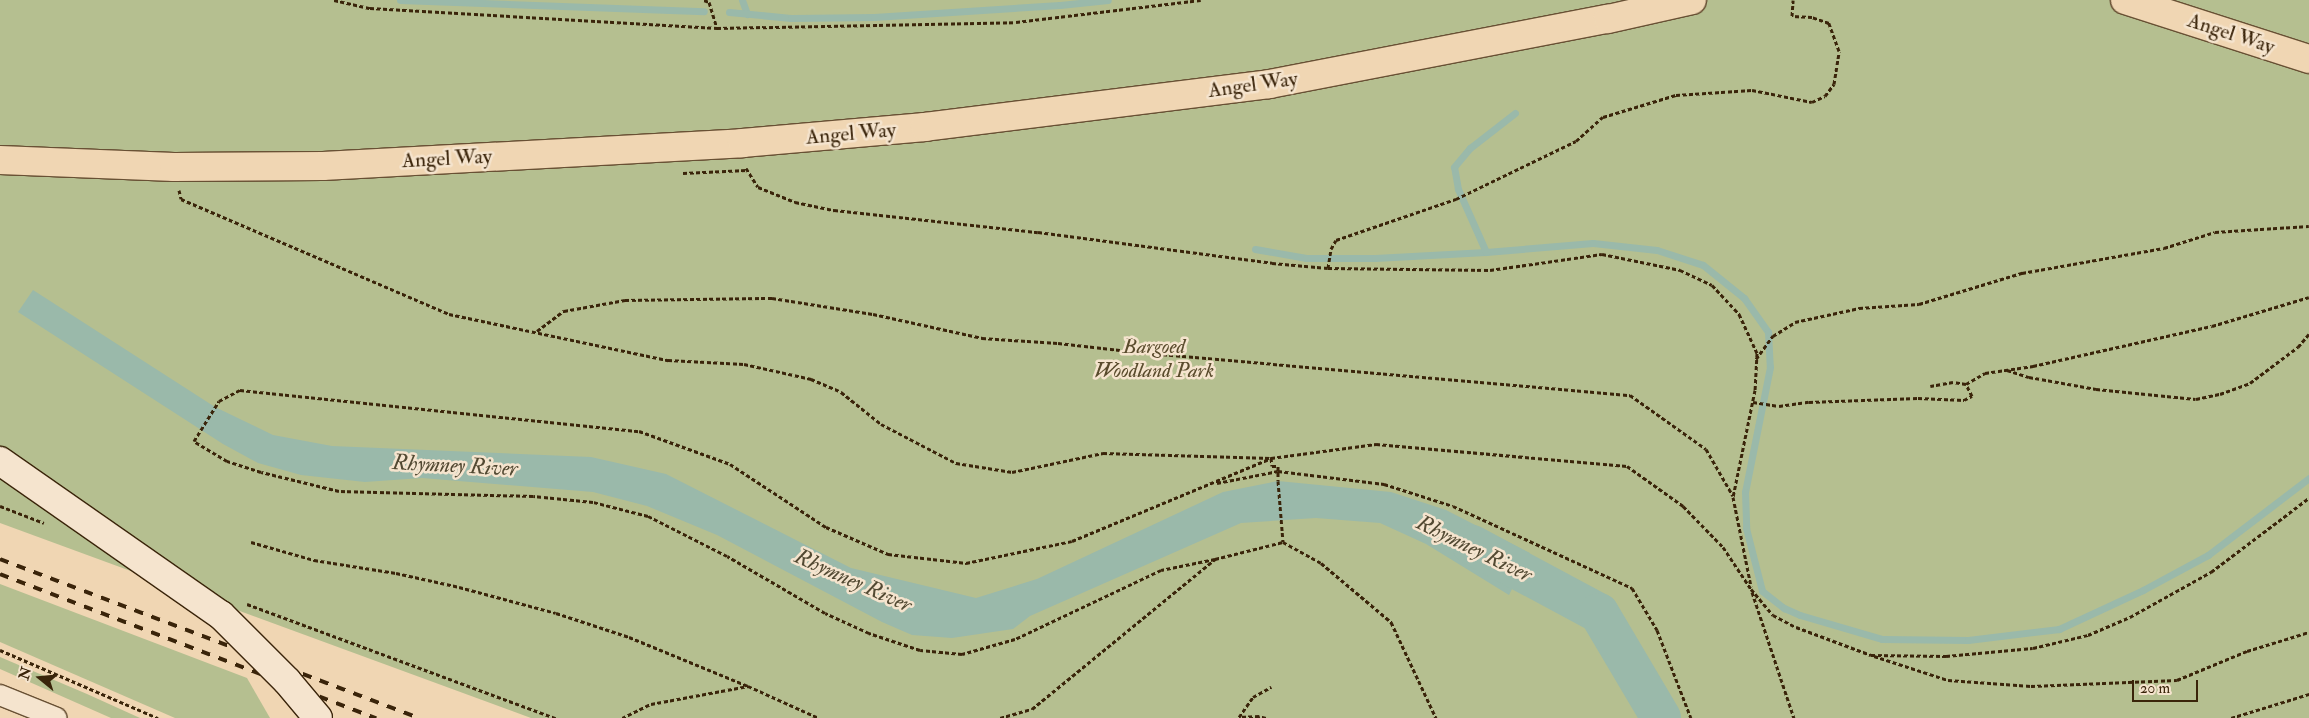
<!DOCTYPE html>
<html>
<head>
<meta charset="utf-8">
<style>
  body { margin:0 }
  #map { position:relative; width:2309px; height:718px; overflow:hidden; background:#f0d6b3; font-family:"IM FELL Double Pica",serif }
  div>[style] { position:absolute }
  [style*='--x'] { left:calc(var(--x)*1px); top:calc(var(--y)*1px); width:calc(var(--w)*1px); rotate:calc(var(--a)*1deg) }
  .green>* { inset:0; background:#b5bf90 }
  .water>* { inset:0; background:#9ab9aa }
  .stream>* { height:7px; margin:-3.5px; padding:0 3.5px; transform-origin:3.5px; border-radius:3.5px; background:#9ab9aa }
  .river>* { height:40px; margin:-20px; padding:0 20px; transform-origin:20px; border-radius:20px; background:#9ab9aa }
  .path>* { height:3px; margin-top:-1.5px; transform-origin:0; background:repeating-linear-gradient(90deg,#3a240a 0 4px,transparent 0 6.5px) }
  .roads { filter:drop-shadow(1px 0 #685034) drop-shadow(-1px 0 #685034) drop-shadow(0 1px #685034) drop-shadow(0 -1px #685034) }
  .street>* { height:20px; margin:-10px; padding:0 10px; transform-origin:10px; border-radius:10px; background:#f5e4ce }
  .primary>* { height:28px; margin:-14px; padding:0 14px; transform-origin:14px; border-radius:14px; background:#f0d6b3 }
  .rail>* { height:4px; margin-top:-2px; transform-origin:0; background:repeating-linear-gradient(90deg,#3a240a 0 9px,transparent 0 18px) }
  .bridges { filter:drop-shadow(1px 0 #3a240a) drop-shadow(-1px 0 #3a240a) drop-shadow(0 1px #3a240a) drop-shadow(0 -1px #3a240a) }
  .secondary-bridge>* { height:28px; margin:-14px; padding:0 14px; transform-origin:14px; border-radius:14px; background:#f5e4ce }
  span { translate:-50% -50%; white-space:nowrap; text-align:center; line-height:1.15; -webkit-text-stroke:5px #f5e4ce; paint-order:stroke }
  .street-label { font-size:21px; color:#3a240a }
  .park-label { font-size:21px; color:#594b2c; font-style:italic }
  .water-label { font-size:22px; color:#524932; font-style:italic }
  .north { position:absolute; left:15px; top:653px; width:50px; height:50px; -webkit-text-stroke:4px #f5e4ce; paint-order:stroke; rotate:287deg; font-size:14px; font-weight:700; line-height:20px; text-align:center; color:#3a240a }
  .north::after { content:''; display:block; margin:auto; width:18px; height:22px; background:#3a240a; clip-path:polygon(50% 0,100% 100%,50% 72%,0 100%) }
  .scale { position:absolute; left:2132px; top:680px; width:66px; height:22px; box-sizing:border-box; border:2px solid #3a240a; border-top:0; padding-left:6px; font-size:15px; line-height:18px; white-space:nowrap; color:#3a240a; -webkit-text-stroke:4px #f5e4ce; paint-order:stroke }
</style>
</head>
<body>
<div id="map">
  <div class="green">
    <i style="clip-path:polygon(0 0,2309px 0,2309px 718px,531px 718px,0 523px)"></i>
    <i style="clip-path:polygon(0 584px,247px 678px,270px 718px,175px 718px,0 642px)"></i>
    <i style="clip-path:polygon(0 657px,87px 694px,140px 718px,111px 718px,0 669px)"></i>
  </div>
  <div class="water">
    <i style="clip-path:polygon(33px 290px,215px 407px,273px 435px,332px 446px,591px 457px,666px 474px,851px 568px,976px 598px,1037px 579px,1223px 492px,1278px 481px,1391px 492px,1446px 510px,1530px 553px,1509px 595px,1426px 544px,1380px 523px,1316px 518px,1241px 523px,1030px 616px,1013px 629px,952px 638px,912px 635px,882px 622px,717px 535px,647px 506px,593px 492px,422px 478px,365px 482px,301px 475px,258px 463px,223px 444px,18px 312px)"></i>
  </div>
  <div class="stream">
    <i style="--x:400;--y:0;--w:304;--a:2.1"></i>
    <i style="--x:742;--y:0;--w:15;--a:70"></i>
    <i style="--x:729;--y:12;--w:62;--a:5.5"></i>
    <i style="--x:791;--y:18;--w:83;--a:-0.7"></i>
    <i style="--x:874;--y:17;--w:186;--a:-3.7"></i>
    <i style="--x:1060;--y:5;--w:48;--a:-5.9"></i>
    <i style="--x:1255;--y:249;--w:52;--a:10"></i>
    <i style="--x:1306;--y:258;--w:69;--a:0"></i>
    <i style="--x:1375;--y:258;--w:111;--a:-3.1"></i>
    <i style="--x:1486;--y:252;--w:107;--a:-4.8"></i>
    <i style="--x:1593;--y:243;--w:64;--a:6.2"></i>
    <i style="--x:1657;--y:250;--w:48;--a:18.1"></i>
    <i style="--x:1703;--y:265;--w:53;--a:38.8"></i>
    <i style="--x:1744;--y:298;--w:42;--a:54.8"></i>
    <i style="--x:1768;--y:332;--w:35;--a:87"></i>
    <i style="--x:1770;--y:367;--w:127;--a:101.3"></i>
    <i style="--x:1745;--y:492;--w:36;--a:88"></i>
    <i style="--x:1746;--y:528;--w:65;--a:75.7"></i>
    <i style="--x:1762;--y:591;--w:28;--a:38"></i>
    <i style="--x:1784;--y:608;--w:17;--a:24"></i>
    <i style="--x:1800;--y:615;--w:85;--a:16.3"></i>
    <i style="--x:1882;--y:639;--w:86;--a:0.7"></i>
    <i style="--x:1968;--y:640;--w:92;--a:-6.9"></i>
    <i style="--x:2059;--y:629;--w:93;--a:-24.9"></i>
    <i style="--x:2143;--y:590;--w:74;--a:-28.3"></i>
    <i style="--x:2208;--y:555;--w:127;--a:-37.3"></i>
    <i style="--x:1486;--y:252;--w:69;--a:-114"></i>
    <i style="--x:1458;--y:189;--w:22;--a:-100"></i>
    <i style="--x:1454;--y:167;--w:25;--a:-50"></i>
    <i style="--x:1470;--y:148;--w:57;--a:-37.9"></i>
  </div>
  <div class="river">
    <i style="--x:1472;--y:545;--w:144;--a:28.2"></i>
    <i style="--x:1599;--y:613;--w:122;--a:59.4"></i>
  </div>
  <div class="path">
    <i style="--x:334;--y:0;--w:37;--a:13"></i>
    <i style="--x:370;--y:8;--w:348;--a:3.3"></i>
    <i style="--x:717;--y:28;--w:299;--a:-1.1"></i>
    <i style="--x:1016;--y:22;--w:186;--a:-6.8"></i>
    <i style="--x:704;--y:0;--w:5;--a:22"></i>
    <i style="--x:709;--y:2;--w:27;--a:73"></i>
    <i style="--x:746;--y:168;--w:22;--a:58"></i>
    <i style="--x:758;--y:187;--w:40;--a:22"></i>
    <i style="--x:795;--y:202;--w:40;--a:12"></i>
    <i style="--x:834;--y:210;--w:205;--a:6.2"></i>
    <i style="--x:1038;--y:232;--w:236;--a:7.5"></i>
    <i style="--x:1272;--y:263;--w:56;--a:5.1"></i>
    <i style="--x:1328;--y:268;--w:162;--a:0.7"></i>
    <i style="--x:1490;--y:270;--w:113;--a:-8.1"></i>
    <i style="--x:1602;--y:254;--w:80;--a:11.6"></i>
    <i style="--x:1680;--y:270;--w:35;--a:25"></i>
    <i style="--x:1712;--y:285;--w:40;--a:47"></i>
    <i style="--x:1739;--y:314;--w:43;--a:65.2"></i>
    <i style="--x:1757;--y:353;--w:37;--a:93"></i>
    <i style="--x:1755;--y:390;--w:109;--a:101.6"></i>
    <i style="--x:1733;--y:497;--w:91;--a:78.6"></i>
    <i style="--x:683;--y:173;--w:64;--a:-2.7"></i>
    <i style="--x:179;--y:190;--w:9;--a:77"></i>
    <i style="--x:181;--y:199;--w:292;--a:23.2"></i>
    <i style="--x:449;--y:314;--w:224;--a:11.9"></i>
    <i style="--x:668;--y:360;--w:76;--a:3"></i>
    <i style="--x:744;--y:364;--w:69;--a:12.6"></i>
    <i style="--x:811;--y:379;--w:33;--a:23"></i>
    <i style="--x:841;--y:392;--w:51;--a:38.7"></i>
    <i style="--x:881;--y:424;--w:85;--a:27.5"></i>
    <i style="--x:956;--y:463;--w:57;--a:9.1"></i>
    <i style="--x:1012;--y:472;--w:93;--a:-11.8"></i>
    <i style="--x:1103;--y:453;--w:168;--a:1.7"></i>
    <i style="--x:1271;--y:458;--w:106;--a:-7.6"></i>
    <i style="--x:1376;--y:444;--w:252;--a:5"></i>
    <i style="--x:1627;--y:466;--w:69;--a:35.5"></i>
    <i style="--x:1683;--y:506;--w:57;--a:45.7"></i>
    <i style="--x:1723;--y:547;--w:50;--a:56.3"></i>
    <i style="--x:1751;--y:589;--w:34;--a:50"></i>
    <i style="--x:1773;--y:615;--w:26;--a:28"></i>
    <i style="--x:1796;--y:627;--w:80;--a:20.5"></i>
    <i style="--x:1871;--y:655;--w:75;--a:0.8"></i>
    <i style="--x:1946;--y:656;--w:87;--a:-5.3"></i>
    <i style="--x:2033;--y:648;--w:57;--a:-13.3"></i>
    <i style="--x:2088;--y:635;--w:46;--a:-23.2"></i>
    <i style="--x:2130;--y:617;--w:93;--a:-29.1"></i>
    <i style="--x:2211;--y:572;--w:123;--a:-37.1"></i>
    <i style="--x:1328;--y:268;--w:19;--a:-81"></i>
    <i style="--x:1331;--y:249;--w:10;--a:-61"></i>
    <i style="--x:1336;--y:240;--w:127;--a:-18.9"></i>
    <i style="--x:1456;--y:199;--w:133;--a:-25.8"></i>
    <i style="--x:1576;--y:141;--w:36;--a:-42"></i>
    <i style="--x:1603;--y:117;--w:76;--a:-16.8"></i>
    <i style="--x:1676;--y:95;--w:76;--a:-3.8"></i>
    <i style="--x:1752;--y:90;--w:61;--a:11.3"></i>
    <i style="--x:1812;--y:102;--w:14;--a:-25"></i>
    <i style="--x:1825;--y:96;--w:15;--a:-53"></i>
    <i style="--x:1834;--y:84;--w:33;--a:-81"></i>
    <i style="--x:1839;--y:51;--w:30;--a:-110"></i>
    <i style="--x:1829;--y:23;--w:18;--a:-161"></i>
    <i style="--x:1812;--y:17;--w:20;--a:-177"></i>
    <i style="--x:1792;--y:16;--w:16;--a:-86"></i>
    <i style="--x:537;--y:331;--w:34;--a:-37"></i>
    <i style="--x:564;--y:311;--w:62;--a:-10.2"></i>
    <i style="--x:625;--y:300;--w:147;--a:-0.8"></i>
    <i style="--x:772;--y:298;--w:102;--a:9"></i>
    <i style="--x:873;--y:314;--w:112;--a:12.4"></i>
    <i style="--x:982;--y:338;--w:76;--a:3.8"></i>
    <i style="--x:1058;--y:343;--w:80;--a:6.5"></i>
    <i style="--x:1137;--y:352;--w:495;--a:5"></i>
    <i style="--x:1630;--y:395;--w:93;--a:35.4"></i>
    <i style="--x:1706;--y:449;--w:54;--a:60.1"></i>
    <i style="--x:1756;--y:359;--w:29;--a:-54"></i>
    <i style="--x:1773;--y:336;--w:26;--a:-32"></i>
    <i style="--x:1795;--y:322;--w:66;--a:-12.3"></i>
    <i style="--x:1859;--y:308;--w:60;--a:-3.8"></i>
    <i style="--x:1919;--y:304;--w:108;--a:-16.8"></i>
    <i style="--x:2022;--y:273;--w:144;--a:-10"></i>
    <i style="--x:2164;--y:248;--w:53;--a:-17.4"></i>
    <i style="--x:2215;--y:232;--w:94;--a:-3.7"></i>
    <i style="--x:2007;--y:370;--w:23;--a:18"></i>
    <i style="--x:2029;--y:377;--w:68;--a:10.2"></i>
    <i style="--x:2096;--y:389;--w:100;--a:5.7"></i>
    <i style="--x:2196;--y:399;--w:25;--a:-12"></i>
    <i style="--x:2220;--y:394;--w:32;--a:-20"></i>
    <i style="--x:2250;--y:383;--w:60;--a:-36.9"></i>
    <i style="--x:2298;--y:347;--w:17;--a:-50"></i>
    <i style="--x:1966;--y:384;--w:22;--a:-30"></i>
    <i style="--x:1985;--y:373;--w:49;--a:-8.3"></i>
    <i style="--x:2033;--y:366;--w:183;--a:-12.6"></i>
    <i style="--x:2212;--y:326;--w:101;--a:-16.6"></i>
    <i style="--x:1753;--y:402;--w:26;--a:9"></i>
    <i style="--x:1779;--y:406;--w:30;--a:-8"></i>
    <i style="--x:1809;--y:402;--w:109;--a:-2.1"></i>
    <i style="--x:1918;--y:398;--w:46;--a:2.5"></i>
    <i style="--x:1964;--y:400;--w:9;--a:-27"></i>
    <i style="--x:1972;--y:396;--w:13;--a:-117"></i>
    <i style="--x:1966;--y:384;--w:13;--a:-171"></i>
    <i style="--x:1953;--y:382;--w:23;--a:170"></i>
    <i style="--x:1217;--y:483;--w:62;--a:-11.1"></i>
    <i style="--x:1278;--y:471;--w:107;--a:7"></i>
    <i style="--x:1384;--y:484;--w:72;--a:17.7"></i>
    <i style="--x:1453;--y:506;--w:197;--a:24.6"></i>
    <i style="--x:1632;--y:588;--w:49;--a:59.2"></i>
    <i style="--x:1657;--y:630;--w:94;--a:68.9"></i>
    <i style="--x:0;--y:506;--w:47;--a:21.1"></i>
    <i style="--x:251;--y:542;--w:66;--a:15.9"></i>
    <i style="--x:314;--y:560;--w:83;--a:9"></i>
    <i style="--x:396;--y:573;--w:65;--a:12.5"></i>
    <i style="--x:459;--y:587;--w:100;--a:15"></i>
    <i style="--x:556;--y:613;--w:77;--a:18.2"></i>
    <i style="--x:629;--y:637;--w:129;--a:22.4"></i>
    <i style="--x:1215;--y:559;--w:55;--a:168.5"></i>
    <i style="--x:1161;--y:570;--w:161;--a:154.7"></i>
    <i style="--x:1015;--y:639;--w:55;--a:164.2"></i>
    <i style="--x:962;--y:654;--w:42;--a:-174.6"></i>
    <i style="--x:920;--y:650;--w:54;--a:-161.6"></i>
    <i style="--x:869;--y:633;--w:48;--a:-155.6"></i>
    <i style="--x:825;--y:613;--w:113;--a:-149.8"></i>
    <i style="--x:727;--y:556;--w:89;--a:-153.1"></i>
    <i style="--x:648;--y:516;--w:57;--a:-165.7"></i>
    <i style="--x:593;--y:502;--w:60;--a:-174.3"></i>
    <i style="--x:533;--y:496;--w:194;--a:-178.5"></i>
    <i style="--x:339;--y:491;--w:80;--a:-166.3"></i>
    <i style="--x:261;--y:472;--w:36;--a:-162"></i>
    <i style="--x:227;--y:461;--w:39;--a:-149"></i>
    <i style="--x:194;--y:441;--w:47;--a:-58"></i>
    <i style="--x:219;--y:401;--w:24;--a:-28"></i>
    <i style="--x:240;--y:390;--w:401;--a:5.9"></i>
    <i style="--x:639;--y:431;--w:97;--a:19.9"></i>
    <i style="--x:730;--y:464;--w:115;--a:33.3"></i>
    <i style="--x:826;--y:527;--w:68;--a:23.5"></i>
    <i style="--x:888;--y:554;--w:79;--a:6.6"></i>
    <i style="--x:966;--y:563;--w:108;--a:-11.7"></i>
    <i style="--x:1072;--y:541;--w:216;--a:-22.6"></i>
    <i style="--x:1271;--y:458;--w:8;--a:83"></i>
    <i style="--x:1272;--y:466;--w:6;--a:0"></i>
    <i style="--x:1278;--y:466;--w:15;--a:90"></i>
    <i style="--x:1278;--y:481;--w:61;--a:85.3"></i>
    <i style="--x:1752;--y:592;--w:133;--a:71.6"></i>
    <i style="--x:247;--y:604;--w:329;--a:20.3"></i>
    <i style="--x:0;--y:650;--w:172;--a:23.3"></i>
    <i style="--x:1874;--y:656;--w:78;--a:18"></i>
    <i style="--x:1948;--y:680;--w:83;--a:4.1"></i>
    <i style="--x:2031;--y:686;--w:146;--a:-2.4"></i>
    <i style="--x:2177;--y:680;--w:76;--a:-22.5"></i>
    <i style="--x:2247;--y:651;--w:65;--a:-17"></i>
    <i style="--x:622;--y:718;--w:32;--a:-26"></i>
    <i style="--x:651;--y:704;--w:99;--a:-10.5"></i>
    <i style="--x:748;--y:686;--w:78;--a:24.3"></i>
    <i style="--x:1000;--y:718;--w:33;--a:-16"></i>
    <i style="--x:1032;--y:709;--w:237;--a:-39.3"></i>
    <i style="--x:1215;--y:559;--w:70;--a:-14"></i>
    <i style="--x:1283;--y:542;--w:43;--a:28.9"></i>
    <i style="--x:1321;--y:563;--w:92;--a:40.1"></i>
    <i style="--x:1391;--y:622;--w:106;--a:64.9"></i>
    <i style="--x:1266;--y:718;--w:7;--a:-164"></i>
    <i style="--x:1259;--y:716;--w:20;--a:177"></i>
    <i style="--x:1239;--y:717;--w:24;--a:-55"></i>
    <i style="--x:1253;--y:697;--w:21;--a:-29"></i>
    <i style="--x:2231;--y:718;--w:82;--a:-17.1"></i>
  </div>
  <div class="roads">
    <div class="street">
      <i style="--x:0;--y:695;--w:61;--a:22"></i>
    </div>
    <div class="primary">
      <i style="--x:2125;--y:0;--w:193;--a:17.8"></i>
      <i style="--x:0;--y:160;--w:174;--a:2.3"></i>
      <i style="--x:174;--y:167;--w:149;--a:-0.4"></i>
      <i style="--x:323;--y:166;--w:420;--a:-3.1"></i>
      <i style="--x:742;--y:143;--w:184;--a:-5"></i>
      <i style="--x:925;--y:127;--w:347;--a:-7.1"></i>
      <i style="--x:1269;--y:84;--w:345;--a:-10.9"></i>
      <i style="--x:1608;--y:19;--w:86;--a:-12.7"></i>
    </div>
  </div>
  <div class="rail">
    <i style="--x:0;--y:559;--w:447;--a:20.8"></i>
    <i style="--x:0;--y:574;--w:403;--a:21"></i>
  </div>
  <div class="bridges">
    <div class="secondary-bridge">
      <i style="--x:0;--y:461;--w:269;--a:34.9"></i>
      <i style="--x:221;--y:615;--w:93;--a:45"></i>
      <i style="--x:287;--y:681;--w:48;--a:50"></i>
    </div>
  </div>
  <div class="street-label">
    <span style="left:2231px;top:34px;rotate:18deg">Angel Way</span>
    <span style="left:1253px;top:85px;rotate:-8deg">Angel Way</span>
    <span style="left:851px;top:134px;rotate:-5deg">Angel Way</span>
    <span style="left:447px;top:159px;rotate:-3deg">Angel Way</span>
  </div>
  <div class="park-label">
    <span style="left:1154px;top:359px">Bargoed<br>Woodland Park</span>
  </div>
  <div class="water-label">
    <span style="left:455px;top:466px;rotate:3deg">Rhymney River</span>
    <span style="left:1474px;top:549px;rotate:26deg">Rhymney River</span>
    <span style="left:853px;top:581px;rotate:24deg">Rhymney River</span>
  </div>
  <div class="north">N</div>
  <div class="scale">20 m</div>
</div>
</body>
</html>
